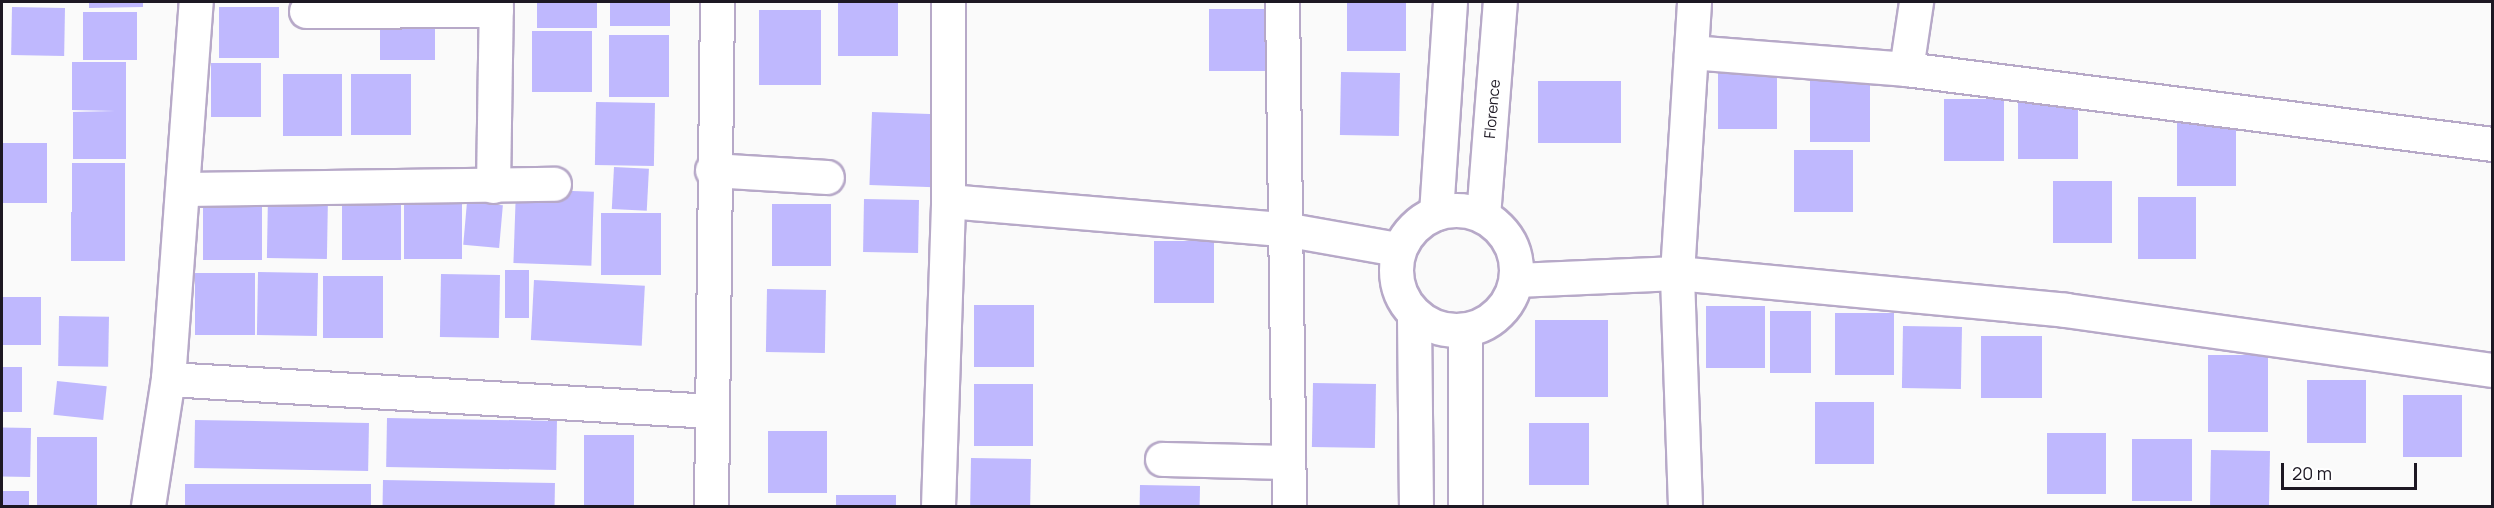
<!DOCTYPE html>
<html>
<head>
<meta charset="utf-8">
<style>
  body { margin:0 }
  #map { position:relative; width:2494px; height:508px; overflow:hidden; background:#fafafa; font-family:Manrope,sans-serif }
  div>[style] { position:absolute }
  [style*='--x'] { left:calc(var(--x)*1px); top:calc(var(--y)*1px); width:calc(var(--w)*1px); rotate:calc(var(--a)*1deg) }
  .building>* { inset:0; background:#bfb8fe; transform-origin:0 0 }
  .roads { filter:drop-shadow(2px 0 #b7a9c8) drop-shadow(-2px 0 #b7a9c8) drop-shadow(0 2px #b7a9c8) drop-shadow(0 -2px #b7a9c8) }
  .street>* { height:33px; margin:-16.5px; padding:0 16.5px; transform-origin:16.5px; border-radius:16.5px; background:#fff }
  .street>.ring { margin:-16.5px; padding:0; box-sizing:content-box; background:none; border:33px solid #fff; border-radius:50% }
  span { translate:-50% -50%; white-space:nowrap; text-align:center; line-height:1.15; -webkit-text-stroke:4.5px #fff; paint-order:stroke }
  .street-label { font-size:15px; color:#1d1823 }
  .frame { position:absolute; inset:0; border:3px solid #1d1823; pointer-events:none }
  .scale { position:absolute; left:2281px; top:463px; width:136px; height:27px; box-sizing:border-box; border:3px solid #1d1823; border-top:0; padding-left:8px; font-size:18px; line-height:21px; white-space:nowrap; color:#1d1823; -webkit-text-stroke:4px #fff; paint-order:stroke }
</style>
</head>
<body>
<div id="map">
  <div class="building">
    <i style="clip-path:polygon(89px 2px,143px 2px,143px 7px,89px 8px)"></i>
    <i style="left:537px;top:2px;width:60px;height:26px"></i>
    <i style="left:610px;top:2px;width:60px;height:24px"></i>
    <i style="left:838px;top:2px;width:60px;height:54px"></i>
    <i style="left:1347px;top:2px;width:59px;height:49px"></i>
    <i style="left:12px;top:7px;width:53px;height:48px;rotate:1deg"></i>
    <i style="left:219px;top:7px;width:60px;height:51px"></i>
    <i style="left:1209px;top:9px;width:59px;height:62px"></i>
    <i style="left:759px;top:10px;width:62px;height:75px"></i>
    <i style="left:83px;top:12px;width:54px;height:48px"></i>
    <i style="left:380px;top:12px;width:55px;height:48px"></i>
    <i style="left:532px;top:31px;width:60px;height:61px"></i>
    <i style="left:609px;top:35px;width:60px;height:62px"></i>
    <i style="clip-path:polygon(72px 62px,126px 62px,126px 159px,73px 159px,73px 112px,115px 111px,72px 110px)"></i>
    <i style="left:211px;top:63px;width:50px;height:54px"></i>
    <i style="left:1718px;top:67px;width:59px;height:62px"></i>
    <i style="left:1341px;top:72px;width:59px;height:63px;rotate:1deg"></i>
    <i style="left:283px;top:74px;width:59px;height:62px"></i>
    <i style="left:351px;top:74px;width:60px;height:61px"></i>
    <i style="left:1810px;top:80px;width:60px;height:62px"></i>
    <i style="left:1538px;top:81px;width:83px;height:62px"></i>
    <i style="left:2018px;top:97px;width:60px;height:62px"></i>
    <i style="left:1944px;top:99px;width:60px;height:62px"></i>
    <i style="left:596px;top:102px;width:59px;height:63px;rotate:1deg"></i>
    <i style="left:872px;top:112px;width:65px;height:73px;rotate:2deg"></i>
    <i style="left:2236px;top:123px;width:63px;height:59px;rotate:90deg"></i>
    <i style="left:47px;top:143px;width:60px;height:45px;rotate:90deg"></i>
    <i style="left:1853px;top:150px;width:62px;height:59px;rotate:90deg"></i>
    <i style="left:72px;top:163px;width:53px;height:49px"></i>
    <i style="left:614px;top:167px;width:35px;height:42px;rotate:3deg"></i>
    <i style="left:2053px;top:181px;width:59px;height:62px"></i>
    <i style="left:516px;top:189px;width:78px;height:74px;rotate:2deg"></i>
    <i style="left:268px;top:195px;width:60px;height:63px;rotate:1deg"></i>
    <i style="left:2138px;top:197px;width:58px;height:62px"></i>
    <i style="left:203px;top:198px;width:59px;height:62px"></i>
    <i style="left:342px;top:198px;width:59px;height:62px"></i>
    <i style="left:404px;top:198px;width:58px;height:61px"></i>
    <i style="left:864px;top:199px;width:55px;height:53px;rotate:1deg"></i>
    <i style="left:467px;top:202px;width:36px;height:43px;rotate:5deg"></i>
    <i style="left:772px;top:204px;width:59px;height:62px"></i>
    <i style="left:125px;top:212px;width:49px;height:54px;rotate:90deg"></i>
    <i style="left:661px;top:213px;width:62px;height:60px;rotate:90deg"></i>
    <i style="left:1154px;top:241px;width:60px;height:62px"></i>
    <i style="left:505px;top:270px;width:24px;height:48px"></i>
    <i style="left:195px;top:273px;width:60px;height:62px"></i>
    <i style="left:318px;top:273px;width:63px;height:60px;rotate:91deg"></i>
    <i style="left:441px;top:274px;width:59px;height:63px;rotate:1deg"></i>
    <i style="left:323px;top:276px;width:60px;height:62px"></i>
    <i style="left:534px;top:280px;width:111px;height:60px;rotate:3deg"></i>
    <i style="left:767px;top:289px;width:59px;height:63px;rotate:1deg"></i>
    <i style="left:2px;top:297px;width:39px;height:48px"></i>
    <i style="left:974px;top:305px;width:60px;height:62px"></i>
    <i style="left:1765px;top:306px;width:62px;height:59px;rotate:90deg"></i>
    <i style="left:1770px;top:311px;width:41px;height:62px"></i>
    <i style="left:1835px;top:313px;width:59px;height:62px"></i>
    <i style="left:59px;top:316px;width:50px;height:50px;rotate:1deg"></i>
    <i style="left:1535px;top:320px;width:73px;height:77px"></i>
    <i style="left:1903px;top:326px;width:59px;height:62px;rotate:1deg"></i>
    <i style="left:1981px;top:336px;width:61px;height:62px"></i>
    <i style="left:2208px;top:355px;width:60px;height:77px"></i>
    <i style="left:2px;top:367px;width:20px;height:45px"></i>
    <i style="left:2366px;top:380px;width:63px;height:59px;rotate:90deg"></i>
    <i style="left:57px;top:381px;width:50px;height:34px;rotate:6deg"></i>
    <i style="left:1313px;top:383px;width:63px;height:64px;rotate:1deg"></i>
    <i style="left:974px;top:384px;width:59px;height:62px"></i>
    <i style="left:2403px;top:395px;width:59px;height:62px"></i>
    <i style="left:1815px;top:402px;width:59px;height:62px"></i>
    <i style="left:387px;top:418px;width:170px;height:49px;rotate:1deg"></i>
    <i style="left:195px;top:420px;width:174px;height:48px;rotate:1deg"></i>
    <i style="left:1529px;top:423px;width:60px;height:62px"></i>
    <i style="left:31px;top:428px;width:49px;height:29px;rotate:91deg"></i>
    <i style="left:768px;top:431px;width:59px;height:62px"></i>
    <i style="left:2047px;top:433px;width:59px;height:61px"></i>
    <i style="left:584px;top:435px;width:50px;height:71px"></i>
    <i style="left:37px;top:437px;width:60px;height:69px"></i>
    <i style="left:2132px;top:439px;width:60px;height:62px"></i>
    <i style="left:2211px;top:450px;width:59px;height:56px;rotate:1deg"></i>
    <i style="left:971px;top:458px;width:60px;height:48px;rotate:1deg"></i>
    <i style="left:383px;top:480px;width:172px;height:26px;rotate:1deg"></i>
    <i style="left:371px;top:484px;width:22px;height:186px;rotate:90deg"></i>
    <i style="left:1140px;top:485px;width:60px;height:21px;rotate:1deg"></i>
    <i style="left:2px;top:491px;width:27px;height:15px"></i>
    <i style="left:896px;top:495px;width:11px;height:60px;rotate:90deg"></i>
  </div>
  <div class="roads">
    <div class="street">
      <i style="--x:1282;--y:2;--w:504;--a:89.2"></i>
      <i style="--x:306;--y:11;--w:190;--a:-0.3"></i>
      <i style="--x:1691;--y:52;--w:216;--a:4.5"></i>
      <i style="--x:1906;--y:69;--w:591;--a:7.29"></i>
      <i style="--x:1906;--y:69;--w:68;--a:-81.5"></i>
      <i style="--x:712;--y:170;--w:115;--a:3.5"></i>
      <i style="--x:493;--y:186;--w:184;--a:-89.1"></i>
      <i style="--x:184;--y:189;--w:370;--a:-0.8"></i>
      <i style="--x:948;--y:201;--w:337;--a:4.8"></i>
      <i style="--x:1284;--y:229;--w:116;--a:10"></i>
      <i class="ring" style="left:1396px;top:210px;width:87px;height:87px"></i>
      <i style="--x:1436;--y:213;--w:211;--a:-86.2"></i>
      <i style="--x:1483;--y:216;--w:215;--a:-85.5"></i>
      <i style="--x:1516;--y:280;--w:161;--a:-2.5"></i>
      <i style="--x:1677;--y:273;--w:390;--a:5.4"></i>
      <i style="--x:2065;--y:310;--w:431;--a:8"></i>
      <i style="--x:1414;--y:317;--w:189;--a:89.4"></i>
      <i style="--x:168;--y:379;--w:545;--a:3.37"></i>
      <i style="--x:1162;--y:459;--w:126;--a:1.4"></i>
      <i style="--x:148;--y:506;--w:129;--a:-81.1"></i>
      <i style="--x:168;--y:379;--w:378;--a:-85.8"></i>
      <i style="--x:711;--y:506;--w:504;--a:-89.32"></i>
      <i style="--x:938;--y:506;--w:305;--a:-88.1"></i>
      <i style="--x:948;--y:201;--w:199;--a:-90"></i>
      <i style="--x:1465;--y:506;--w:174;--a:-90"></i>
      <i style="--x:1685;--y:506;--w:233;--a:-92"></i>
      <i style="--x:1677;--y:273;--w:272;--a:-86.4"></i>
    </div>
  </div>
  <div class="street-label">
    <span style="left:1492px;top:109px;rotate:-85deg">Florence</span>
  </div>
  <div class="frame"></div>
  <div class="scale">20 m</div>
</div>
</body>
</html>
